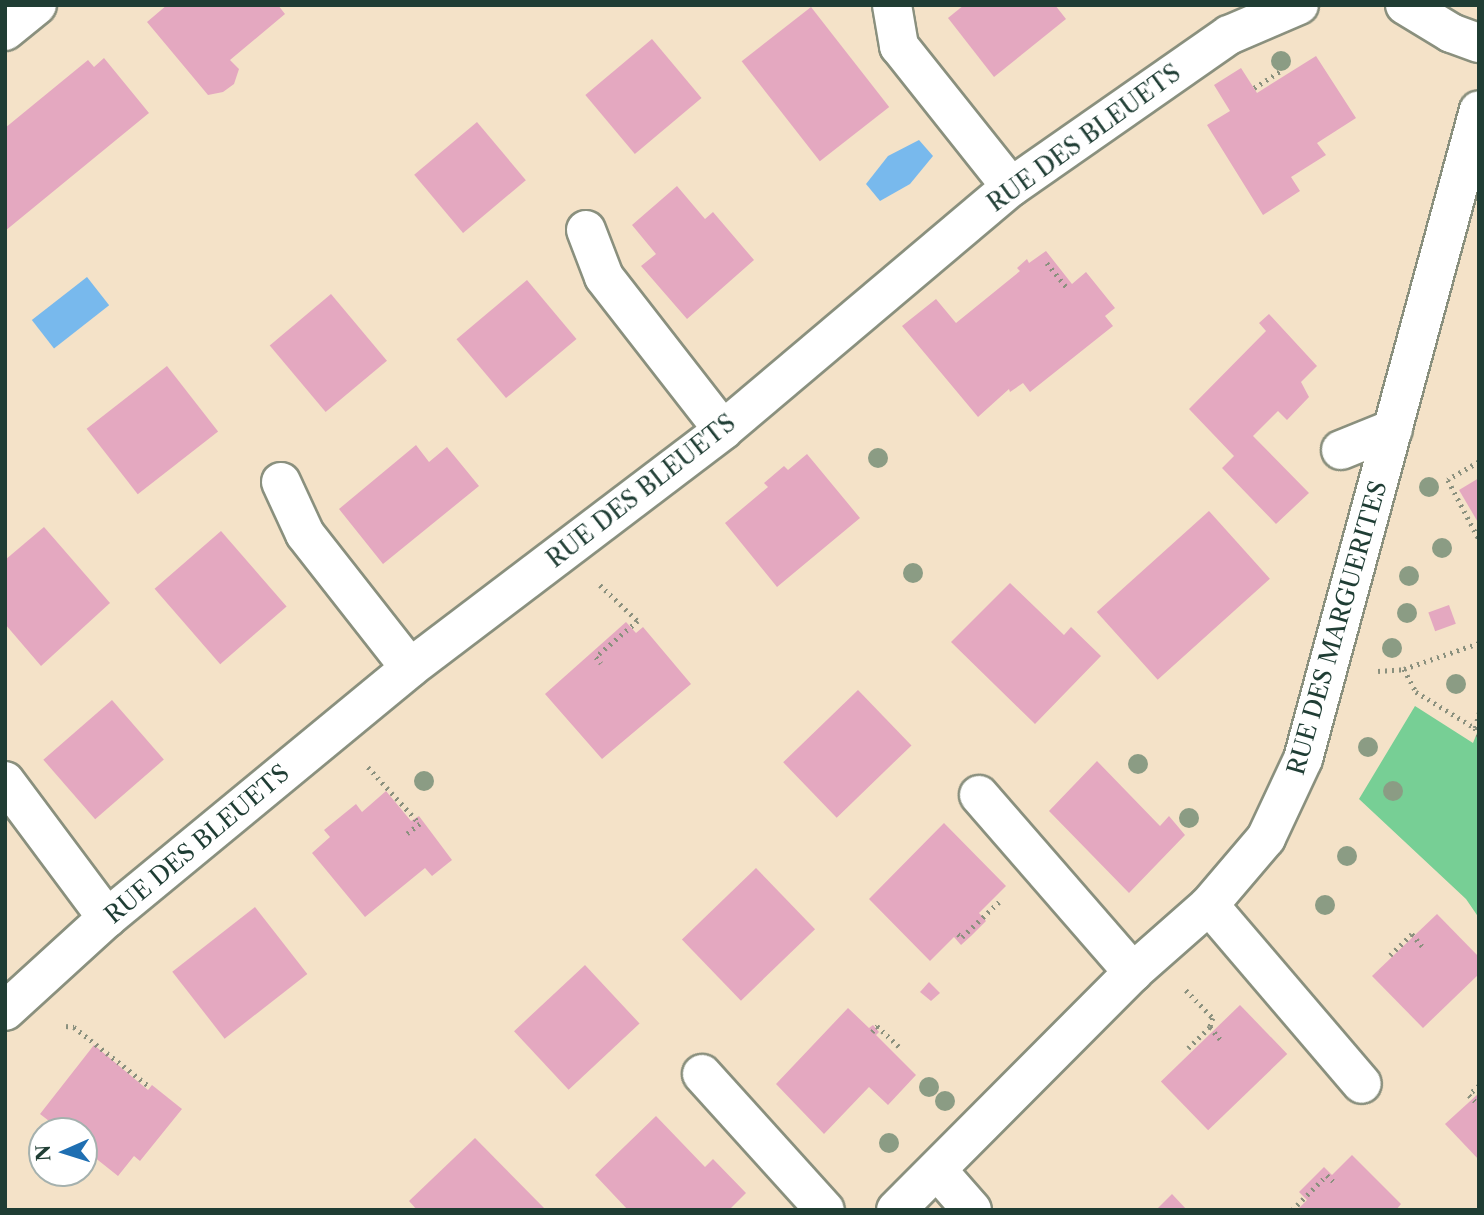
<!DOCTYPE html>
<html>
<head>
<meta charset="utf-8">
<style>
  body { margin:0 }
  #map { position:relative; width:1484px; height:1215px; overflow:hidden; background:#f4e2c8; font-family:"Libre Caslon Text",serif }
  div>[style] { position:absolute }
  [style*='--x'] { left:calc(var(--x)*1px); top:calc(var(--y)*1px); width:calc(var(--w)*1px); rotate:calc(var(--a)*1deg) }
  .green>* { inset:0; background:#77cf95 }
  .water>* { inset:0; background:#78b9ed; transform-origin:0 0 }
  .building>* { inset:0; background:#e4a8c0; transform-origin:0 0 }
  .path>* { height:4.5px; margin-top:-2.25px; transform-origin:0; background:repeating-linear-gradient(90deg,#8a907e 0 2px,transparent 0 7px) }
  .roads { filter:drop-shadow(2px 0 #8a907e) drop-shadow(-2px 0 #8a907e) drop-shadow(0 2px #8a907e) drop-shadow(0 -2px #8a907e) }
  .minor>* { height:38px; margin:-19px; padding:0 19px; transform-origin:19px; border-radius:19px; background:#fff }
  .trees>* { width:20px; height:20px; margin:-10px; border-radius:50%; background:#8b9c84 }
  span { translate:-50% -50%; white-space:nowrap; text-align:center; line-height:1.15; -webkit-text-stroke:7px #fff; paint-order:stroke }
  .street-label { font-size:24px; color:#1f3d34 }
  .frame { position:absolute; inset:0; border:7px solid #1f3d34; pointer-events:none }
  .north { position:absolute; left:28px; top:1117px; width:70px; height:70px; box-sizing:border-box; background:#fff; border:2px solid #a5b1ae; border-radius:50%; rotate:267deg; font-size:19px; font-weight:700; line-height:28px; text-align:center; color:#1f3d34 }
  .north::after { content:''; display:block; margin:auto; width:24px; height:32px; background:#1f6fb2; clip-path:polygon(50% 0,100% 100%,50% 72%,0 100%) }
</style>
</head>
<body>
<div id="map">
  <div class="green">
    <i style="clip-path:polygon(1415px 706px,1473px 743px,1479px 728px,1479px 918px,1466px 899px,1359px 799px)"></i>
  </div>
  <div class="water">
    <i style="clip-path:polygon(919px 140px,933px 156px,910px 184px,880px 201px,866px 184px,888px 156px)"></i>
    <i style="left:87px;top:277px;width:36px;height:70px;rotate:52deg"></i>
  </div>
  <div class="building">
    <i style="clip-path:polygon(167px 5px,278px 5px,285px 14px,230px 60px,239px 69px,234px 84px,223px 92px,208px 95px,147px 22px)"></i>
    <i style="clip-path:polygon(964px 5px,1055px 5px,1066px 19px,994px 77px,948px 18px)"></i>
    <i style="left:811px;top:7px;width:127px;height:88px;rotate:52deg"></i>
    <i style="left:652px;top:39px;width:77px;height:87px;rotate:50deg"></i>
    <i style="clip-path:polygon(1316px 56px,1356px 118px,1317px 143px,1326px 155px,1291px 177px,1300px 191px,1263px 215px,1207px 125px,1230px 111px,1214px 85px,1241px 68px,1257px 93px)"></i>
    <i style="clip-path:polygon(104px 58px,149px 113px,5px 231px,5px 128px,88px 60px,94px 67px)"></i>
    <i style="left:477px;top:122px;width:76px;height:82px;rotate:50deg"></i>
    <i style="clip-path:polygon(677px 186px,705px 219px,713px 212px,754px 260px,687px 319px,641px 266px,656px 254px,632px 225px)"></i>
    <i style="clip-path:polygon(1046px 251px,1072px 284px,1086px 272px,1115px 308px,1105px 316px,1113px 326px,1030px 392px,1023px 383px,1010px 392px,1009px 389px,978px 417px,902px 326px,936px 299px,956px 323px,1020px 271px,1017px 268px,1027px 259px,1029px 263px)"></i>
    <i style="left:527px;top:280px;width:77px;height:92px;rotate:50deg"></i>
    <i style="left:331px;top:294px;width:87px;height:80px;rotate:50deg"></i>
    <i style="clip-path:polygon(1269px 314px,1317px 366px,1301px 382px,1309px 397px,1287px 420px,1278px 411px,1253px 436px,1309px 493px,1276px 524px,1222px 468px,1234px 456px,1189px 409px,1266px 331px,1259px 323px)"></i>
    <i style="left:167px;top:366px;width:83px;height:102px;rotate:52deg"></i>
    <i style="clip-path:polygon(416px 445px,429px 462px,447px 447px,479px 486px,383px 564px,339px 509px)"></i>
    <i style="clip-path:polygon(807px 454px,860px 518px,777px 587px,725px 523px,768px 487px,764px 483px,784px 466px,788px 470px)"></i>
    <i style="clip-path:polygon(1479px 478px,1479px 524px,1459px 490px)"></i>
    <i style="left:1209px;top:511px;width:91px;height:151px;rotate:48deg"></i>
    <i style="clip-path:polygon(44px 527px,110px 603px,41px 666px,5px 624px,5px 560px)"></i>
    <i style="left:221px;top:531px;width:100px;height:88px;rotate:49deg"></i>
    <i style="clip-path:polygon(1010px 583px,1064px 635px,1071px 627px,1101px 656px,1035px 724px,951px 642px)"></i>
    <i style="left:1449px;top:605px;width:20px;height:22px;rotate:70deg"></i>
    <i style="clip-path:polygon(626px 622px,636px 633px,643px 627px,691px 684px,602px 759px,545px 694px)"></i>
    <i style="left:858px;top:690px;width:77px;height:104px;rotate:46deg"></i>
    <i style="left:112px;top:700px;width:79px;height:91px;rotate:49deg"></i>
    <i style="clip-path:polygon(1097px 761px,1160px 826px,1169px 816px,1185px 835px,1129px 893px,1049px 811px)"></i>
    <i style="clip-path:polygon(386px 791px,411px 821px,419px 816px,452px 860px,432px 876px,425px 868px,365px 917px,312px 853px,330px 837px,324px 830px,356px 804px,362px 812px)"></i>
    <i style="clip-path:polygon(944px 823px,1006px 886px,979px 913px,986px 921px,971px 936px,961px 945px,954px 937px,930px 961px,869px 899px)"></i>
    <i style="left:756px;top:868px;width:85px;height:103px;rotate:46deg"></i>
    <i style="left:255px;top:907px;width:85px;height:105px;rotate:52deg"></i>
    <i style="clip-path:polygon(1437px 914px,1479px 957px,1479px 974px,1423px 1028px,1372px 976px)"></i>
    <i style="left:585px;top:965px;width:80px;height:97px;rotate:47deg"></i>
    <i style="clip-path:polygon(929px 982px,940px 993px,931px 1001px,920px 992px)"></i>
    <i style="left:1240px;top:1005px;width:68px;height:110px;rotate:46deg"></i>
    <i style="clip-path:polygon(848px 1008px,869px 1028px,873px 1025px,879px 1032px,876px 1035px,916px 1075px,888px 1105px,869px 1087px,824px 1134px,776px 1084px)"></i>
    <i style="clip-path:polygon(94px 1045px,148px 1090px,152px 1085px,182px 1109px,140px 1161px,134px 1156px,118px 1176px,84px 1149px,84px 1131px,62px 1131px,40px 1114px)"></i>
    <i style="clip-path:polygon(1479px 1093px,1479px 1160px,1445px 1124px)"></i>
    <i style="clip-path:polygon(656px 1116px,705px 1167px,713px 1159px,746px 1193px,729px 1210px,628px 1210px,595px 1175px)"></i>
    <i style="clip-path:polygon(475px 1138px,546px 1210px,417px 1210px,409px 1201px)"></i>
    <i style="clip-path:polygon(1352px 1155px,1401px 1204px,1396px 1210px,1297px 1210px,1307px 1200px,1299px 1192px,1324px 1167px,1332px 1175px)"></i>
    <i style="clip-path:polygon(1172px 1194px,1187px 1210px,1156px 1210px)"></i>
  </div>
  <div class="path">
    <i style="--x:1254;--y:88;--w:31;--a:-33"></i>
    <i style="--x:1047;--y:263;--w:32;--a:51"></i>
    <i style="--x:1479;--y:462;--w:36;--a:150"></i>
    <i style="--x:1448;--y:480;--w:67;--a:62.3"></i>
    <i style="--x:600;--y:585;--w:52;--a:43.5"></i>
    <i style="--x:638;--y:621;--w:55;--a:139.4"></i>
    <i style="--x:596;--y:657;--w:8;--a:50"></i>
    <i style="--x:1404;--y:669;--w:26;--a:62"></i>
    <i style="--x:1416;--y:692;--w:69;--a:31.4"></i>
    <i style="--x:1475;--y:728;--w:9;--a:63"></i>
    <i style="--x:1378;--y:671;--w:26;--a:-4"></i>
    <i style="--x:1404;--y:669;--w:79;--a:-19.1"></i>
    <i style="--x:1475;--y:728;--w:16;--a:-75"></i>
    <i style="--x:368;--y:767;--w:77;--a:47.6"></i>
    <i style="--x:420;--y:824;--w:16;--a:142"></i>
    <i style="--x:958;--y:934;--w:5;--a:37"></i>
    <i style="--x:962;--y:937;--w:52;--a:-43.5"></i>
    <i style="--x:1390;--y:955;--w:30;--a:-44"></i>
    <i style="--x:1412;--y:934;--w:16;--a:50"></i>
    <i style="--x:1186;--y:990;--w:39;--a:46"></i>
    <i style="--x:1213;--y:1018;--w:9;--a:108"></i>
    <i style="--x:66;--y:1026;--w:8;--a:7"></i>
    <i style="--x:74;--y:1027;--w:97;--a:38.3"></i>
    <i style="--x:872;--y:1032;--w:8;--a:-50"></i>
    <i style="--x:877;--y:1026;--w:34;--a:43"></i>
    <i style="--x:1188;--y:1048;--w:30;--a:-44"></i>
    <i style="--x:1210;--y:1027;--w:16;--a:50"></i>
    <i style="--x:1479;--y:1086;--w:13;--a:138"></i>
    <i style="--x:1469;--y:1095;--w:14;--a:45"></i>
    <i style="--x:1292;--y:1210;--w:49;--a:-45"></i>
    <i style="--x:1327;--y:1175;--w:14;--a:45"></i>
  </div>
  <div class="roads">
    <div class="minor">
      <i style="--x:892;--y:5;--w:42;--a:80.3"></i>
      <i style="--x:899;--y:46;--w:180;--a:51.5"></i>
      <i style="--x:1405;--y:5;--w:54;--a:31.3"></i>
      <i style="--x:1451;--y:33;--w:30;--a:20"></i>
      <i style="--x:5;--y:31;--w:41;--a:-39.1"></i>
      <i style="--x:586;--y:230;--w:50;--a:69"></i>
      <i style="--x:604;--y:277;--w:194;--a:52.1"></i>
      <i style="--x:1341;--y:450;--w:56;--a:-22"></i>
      <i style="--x:281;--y:482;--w:57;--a:65.2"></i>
      <i style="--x:305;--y:534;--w:170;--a:51.9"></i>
      <i style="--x:5;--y:781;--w:171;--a:53.3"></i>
      <i style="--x:979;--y:795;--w:235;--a:49"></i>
      <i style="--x:1209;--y:905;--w:235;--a:49.5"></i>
      <i style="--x:5;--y:1011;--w:138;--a:-42.4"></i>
      <i style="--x:107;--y:918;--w:393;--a:-39.5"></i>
      <i style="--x:410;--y:668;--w:393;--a:-37.2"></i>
      <i style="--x:723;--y:430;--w:377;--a:-40.2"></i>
      <i style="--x:1011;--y:187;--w:266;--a:-34.9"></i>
      <i style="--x:1229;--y:35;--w:76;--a:-23.2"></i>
      <i style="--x:702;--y:1074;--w:183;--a:47.9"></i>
      <i style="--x:937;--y:1170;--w:53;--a:48.8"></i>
      <i style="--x:896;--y:1210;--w:336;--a:-45.1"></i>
      <i style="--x:1133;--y:972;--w:101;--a:-41.4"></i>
      <i style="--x:1209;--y:905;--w:88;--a:-49.6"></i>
      <i style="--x:1266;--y:838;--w:87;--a:-64.9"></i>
      <i style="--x:1303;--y:759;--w:672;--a:-74.83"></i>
    </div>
  </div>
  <div class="trees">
    <i style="left:1281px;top:61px"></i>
    <i style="left:878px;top:458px"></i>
    <i style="left:1429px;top:487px"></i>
    <i style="left:1442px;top:548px"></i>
    <i style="left:913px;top:573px"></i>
    <i style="left:1409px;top:576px"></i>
    <i style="left:1407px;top:613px"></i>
    <i style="left:1392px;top:648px"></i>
    <i style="left:1456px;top:684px"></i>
    <i style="left:1368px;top:747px"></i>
    <i style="left:1138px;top:764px"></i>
    <i style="left:424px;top:781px"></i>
    <i style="left:1393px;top:791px"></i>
    <i style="left:1189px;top:818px"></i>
    <i style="left:1347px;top:856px"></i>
    <i style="left:1325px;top:905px"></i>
    <i style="left:929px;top:1087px"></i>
    <i style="left:945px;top:1101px"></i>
    <i style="left:889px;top:1143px"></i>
  </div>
  <div class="street-label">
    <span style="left:1084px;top:138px;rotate:-36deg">RUE DES BLEUETS</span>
    <span style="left:641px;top:491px;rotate:-38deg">RUE DES BLEUETS</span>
    <span style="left:1337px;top:628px;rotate:-74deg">RUE DES MARGUERITES</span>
    <span style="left:197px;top:844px;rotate:-40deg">RUE DES BLEUETS</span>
  </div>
  <div class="frame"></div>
  <div class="north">N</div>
</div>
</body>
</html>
